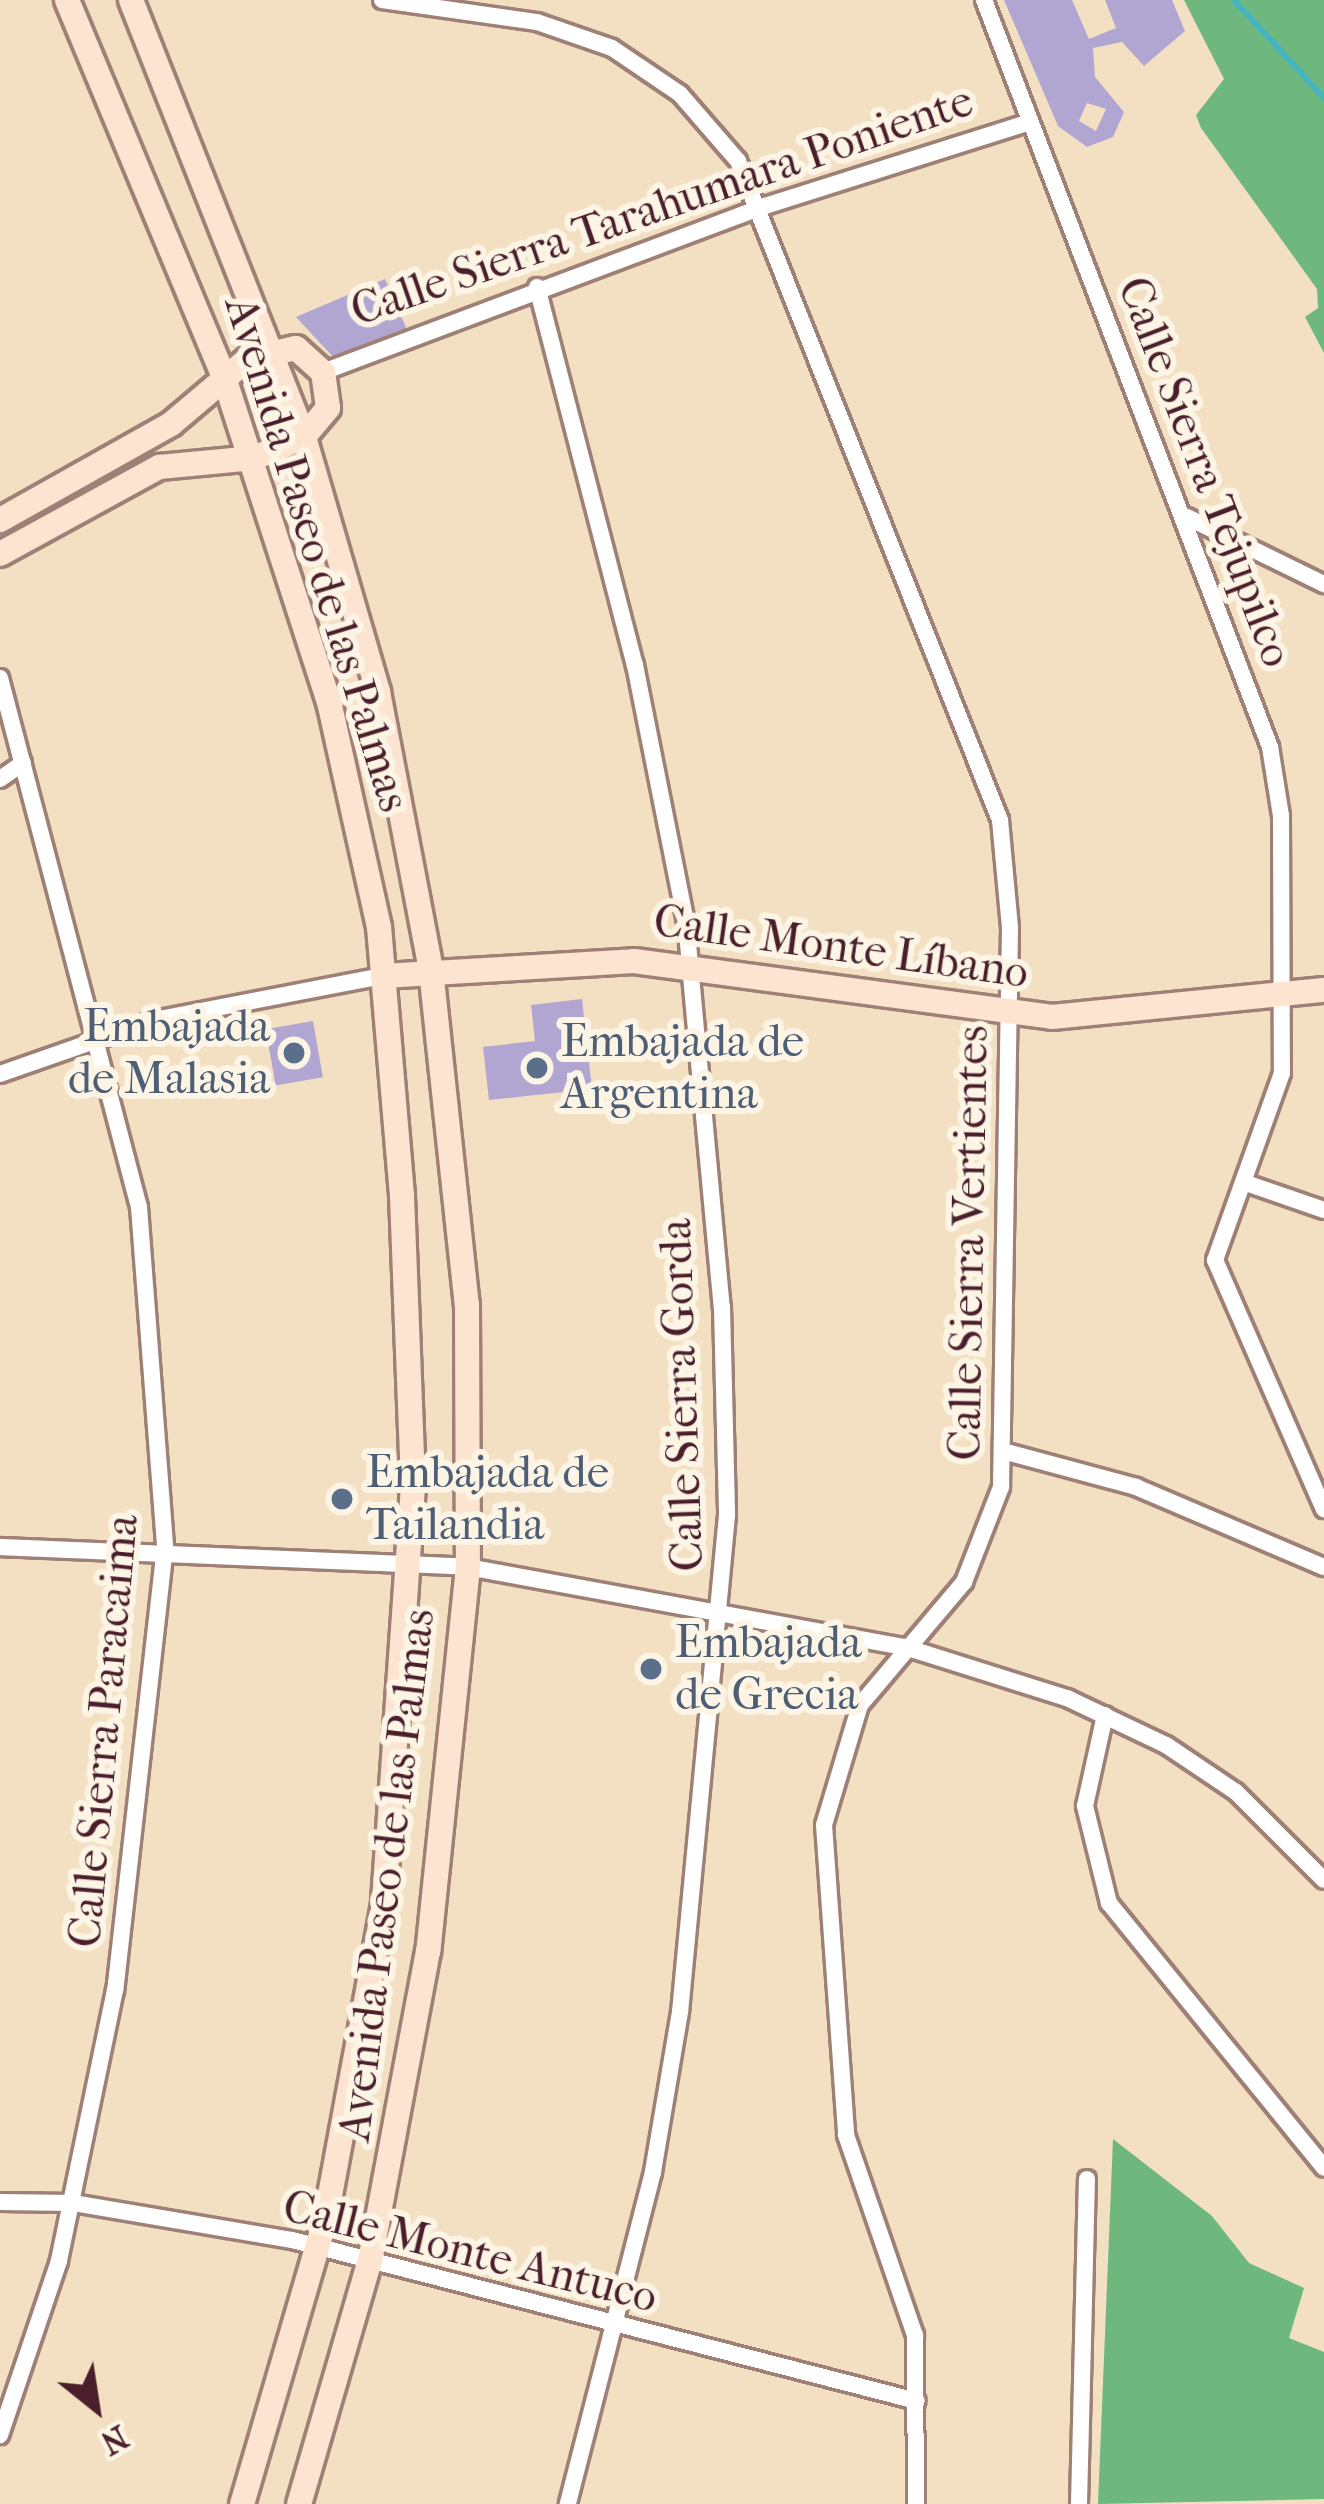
<!DOCTYPE html>
<html>
<head>
<meta charset="utf-8">
<style>
  body { margin:0 }
  #map { position:relative; width:1324px; height:2504px; overflow:hidden; background:#f3e0c2; font-family:"IM FELL French Canon",serif }
  div>[style] { position:absolute }
  [style*='--x'] { left:calc(var(--x)*1px); top:calc(var(--y)*1px); width:calc(var(--w)*1px); rotate:calc(var(--a)*1deg) }
  .forest>* { inset:0; background:#6eb880 }
  .stream>* { height:6px; margin:-3px; padding:0 3px; transform-origin:3px; border-radius:3px; background:#45b4be }
  .building>* { inset:0; background:#b1a6d1; transform-origin:0 0 }
  .roads { filter:drop-shadow(3px 0 #9e8076) drop-shadow(-3px 0 #9e8076) drop-shadow(0 3px #9e8076) drop-shadow(0 -3px #9e8076) }
  .street>* { height:16px; margin:-8px; padding:0 8px; transform-origin:8px; border-radius:8px; background:#fff }
  .secondary>* { height:24px; margin:-12px; padding:0 12px; transform-origin:12px; border-radius:12px; background:#fde4d1 }
  .dots>* { width:33px; height:33px; translate:-50% -50%; box-sizing:border-box; border:6px solid #fcf5e5; border-radius:50% }
  span { translate:-50% -50%; white-space:nowrap; text-align:center; line-height:1.15; -webkit-text-stroke:12px #fcf5e5; paint-order:stroke }
  .street-label { font-size:45px; color:#4a1f2b }
  .service-label { font-size:45px; color:#4e5e75 }
  .right { translate:-100% -50%; text-align:right }
  .left { translate:0 -50%; text-align:left }
  .north { position:absolute; left:36px; top:2348px; width:120px; height:120px; -webkit-text-stroke:9px #fcf5e5; paint-order:stroke; rotate:150deg; font-size:33px; font-weight:700; line-height:48px; text-align:center; color:#4a1f2b }
  .north::after { content:''; display:block; margin:auto; width:42px; height:54px; background:#4a1f2b; clip-path:polygon(50% 0,100% 100%,50% 72%,0 100%) }
</style>
</head>
<body>
<div id="map">
  <div class="forest">
    <i style="clip-path:polygon(1184px 0,1324px 0,1324px 353px,1305px 317px,1318px 308px,1317px 289px,1201px 128px,1196px 115px,1224px 79px)"></i>
    <i style="clip-path:polygon(1113px 2139px,1212px 2216px,1249px 2263px,1304px 2288px,1289px 2338px,1324px 2352px,1324px 2499px,1098px 2504px)"></i>
  </div>
  <div class="stream">
    <i style="--x:1234;--y:0;--w:133;--a:47.4"></i>
  </div>
  <div class="building">
    <i style="clip-path:polygon(evenodd,1004px 0,1072px 0,1089px 39px,1116px 28px,1105px 0,1172px 0,1185px 31px,1144px 66px,1122px 42px,1093px 48px,1095px 77px,1124px 112px,1113px 137px,1087px 147px,1058px 126px,1004px 0,1087px 103px,1106px 109px,1096px 131px,1079px 121px,1087px 103px)"></i>
    <i style="clip-path:polygon(385px 279px,408px 332px,336px 360px,296px 317px)"></i>
    <i style="clip-path:polygon(582px 999px,592px 1089px,489px 1100px,483px 1047px,535px 1041px,531px 1005px)"></i>
    <i style="left:313px;top:1021px;width:57px;height:48px;rotate:80deg"></i>
  </div>
  <div class="roads">
    <div class="street">
      <i style="--x:382;--y:0;--w:157;--a:8.1"></i>
      <i style="--x:537;--y:22;--w:79;--a:19.1"></i>
      <i style="--x:612;--y:48;--w:82;--a:34.1"></i>
      <i style="--x:680;--y:94;--w:89;--a:49.1"></i>
      <i style="--x:738;--y:161;--w:709;--a:68.32"></i>
      <i style="--x:1000;--y:820;--w:108;--a:84.7"></i>
      <i style="--x:1010;--y:928;--w:559;--a:90.92"></i>
      <i style="--x:1001;--y:1487;--w:102;--a:111.3"></i>
      <i style="--x:964;--y:1582;--w:161;--a:130.2"></i>
      <i style="--x:860;--y:1705;--w:125;--a:106.7"></i>
      <i style="--x:824;--y:1825;--w:311;--a:85.9"></i>
      <i style="--x:846;--y:2135;--w:212;--a:71"></i>
      <i style="--x:915;--y:2335;--w:169;--a:89.7"></i>
      <i style="--x:984;--y:0;--w:800;--a:69.05"></i>
      <i style="--x:1270;--y:747;--w:70;--a:80.9"></i>
      <i style="--x:1281;--y:816;--w:257;--a:89.8"></i>
      <i style="--x:1282;--y:1073;--w:199;--a:109.7"></i>
      <i style="--x:1215;--y:1260;--w:272;--a:66.4"></i>
      <i style="--x:537;--y:287;--w:390;--a:75.5"></i>
      <i style="--x:635;--y:665;--w:262;--a:78.8"></i>
      <i style="--x:686;--y:922;--w:387;--a:84.7"></i>
      <i style="--x:722;--y:1307;--w:208;--a:88.6"></i>
      <i style="--x:727;--y:1515;--w:499;--a:95.4"></i>
      <i style="--x:680;--y:2012;--w:162;--a:99.6"></i>
      <i style="--x:653;--y:2172;--w:343;--a:104.4"></i>
      <i style="--x:323;--y:372;--w:472;--a:-20.6"></i>
      <i style="--x:765;--y:206;--w:278;--a:-17.6"></i>
      <i style="--x:1187;--y:517;--w:153;--a:26.1"></i>
      <i style="--x:0;--y:678;--w:547;--a:75.28"></i>
      <i style="--x:139;--y:1207;--w:341;--a:85.6"></i>
      <i style="--x:165;--y:1547;--w:446;--a:96.4"></i>
      <i style="--x:115;--y:1990;--w:277;--a:101.7"></i>
      <i style="--x:59;--y:2261;--w:184;--a:108.7"></i>
      <i style="--x:0;--y:779;--w:28;--a:-35"></i>
      <i style="--x:0;--y:1074;--w:163;--a:-19.3"></i>
      <i style="--x:154;--y:1020;--w:233;--a:-10.9"></i>
      <i style="--x:1246;--y:1183;--w:83;--a:19.1"></i>
      <i style="--x:1003;--y:1451;--w:138;--a:15.1"></i>
      <i style="--x:1136;--y:1487;--w:204;--a:23.1"></i>
      <i style="--x:0;--y:1547;--w:468;--a:2.4"></i>
      <i style="--x:468;--y:1567;--w:444;--a:10.4"></i>
      <i style="--x:905;--y:1647;--w:170;--a:17.5"></i>
      <i style="--x:1067;--y:1698;--w:110;--a:25.4"></i>
      <i style="--x:1166;--y:1745;--w:84;--a:33.9"></i>
      <i style="--x:1236;--y:1792;--w:124;--a:45"></i>
      <i style="--x:1105;--y:1715;--w:93;--a:102.4"></i>
      <i style="--x:1085;--y:1806;--w:100;--a:76.1"></i>
      <i style="--x:1109;--y:1903;--w:341;--a:50.9"></i>
      <i style="--x:0;--y:2202;--w:73;--a:0.8"></i>
      <i style="--x:73;--y:2203;--w:222;--a:9.6"></i>
      <i style="--x:292;--y:2240;--w:645;--a:14.45"></i>
      <i style="--x:1079;--y:2504;--w:325;--a:-88.6"></i>
    </div>
    <div class="secondary">
      <i style="--x:67;--y:0;--w:405;--a:67.4"></i>
      <i style="--x:223;--y:374;--w:349;--a:72.1"></i>
      <i style="--x:330;--y:706;--w:226;--a:77.5"></i>
      <i style="--x:379;--y:927;--w:270;--a:85.1"></i>
      <i style="--x:402;--y:1196;--w:290;--a:87.8"></i>
      <i style="--x:413;--y:1486;--w:419;--a:94"></i>
      <i style="--x:384;--y:1904;--w:318;--a:100.5"></i>
      <i style="--x:326;--y:2217;--w:299;--a:106.3"></i>
      <i style="--x:131;--y:0;--w:470;--a:68.4"></i>
      <i style="--x:304;--y:437;--w:266;--a:73.8"></i>
      <i style="--x:378;--y:692;--w:283;--a:79.2"></i>
      <i style="--x:431;--y:970;--w:337;--a:83.9"></i>
      <i style="--x:467;--y:1305;--w:262;--a:89.8"></i>
      <i style="--x:468;--y:1567;--w:386;--a:95.9"></i>
      <i style="--x:428;--y:1951;--w:314;--a:100.6"></i>
      <i style="--x:370;--y:2260;--w:254;--a:106.2"></i>
      <i style="--x:0;--y:520;--w:196;--a:-29.3"></i>
      <i style="--x:171;--y:424;--w:101;--a:-40.2"></i>
      <i style="--x:248;--y:359;--w:49;--a:-12.9"></i>
      <i style="--x:296;--y:348;--w:36;--a:42"></i>
      <i style="--x:323;--y:372;--w:36;--a:82"></i>
      <i style="--x:328;--y:408;--w:38;--a:130"></i>
      <i style="--x:304;--y:437;--w:54;--a:157.2"></i>
      <i style="--x:254;--y:458;--w:95;--a:174.6"></i>
      <i style="--x:159;--y:467;--w:181;--a:151.3"></i>
      <i style="--x:383;--y:976;--w:251;--a:-3.4"></i>
      <i style="--x:634;--y:961;--w:422;--a:7.6"></i>
      <i style="--x:1052;--y:1017;--w:273;--a:-5.7"></i>
    </div>
  </div>
  <div class="dots">
    <i style="left:294px;top:1053px;background:#5c6f8a"></i>
    <i style="left:537px;top:1068px;background:#5c6f8a"></i>
    <i style="left:342px;top:1499px;background:#5c6f8a"></i>
    <i style="left:651px;top:1669px;background:#5c6f8a"></i>
  </div>
  <div class="street-label">
    <span style="left:662px;top:206px;rotate:-19deg">Calle Sierra Tarahumara Poniente</span>
    <span style="left:1205px;top:472px;rotate:69deg">Calle Sierra Tejupilco</span>
    <span style="left:317px;top:554px;rotate:73deg">Avenida Paseo de las Palmas</span>
    <span style="left:841px;top:947px;rotate:8deg">Calle Monte Líbano</span>
    <span style="left:969px;top:1243px;rotate:-89deg">Calle Sierra Vertientes</span>
    <span style="left:682px;top:1395px;rotate:-92deg">Calle Sierra Gorda</span>
    <span style="left:104px;top:1731px;rotate:-85deg">Calle Sierra Paracaima</span>
    <span style="left:387px;top:1875px;rotate:-83deg">Avenida Paseo de las Palmas</span>
    <span style="left:470px;top:2252px;rotate:14deg">Calle Monte Antuco</span>
  </div>
  <div class="service-label">
    <span class="right" style="left:270px;top:1053px">Embajada<br>de Malasia</span>
    <span class="left" style="left:561px;top:1068px">Embajada de<br>Argentina</span>
    <span class="left" style="left:366px;top:1499px">Embajada de<br>Tailandia</span>
    <span class="left" style="left:675px;top:1669px">Embajada<br>de Grecia</span>
  </div>
  <div class="north">N</div>
</div>
</body>
</html>
